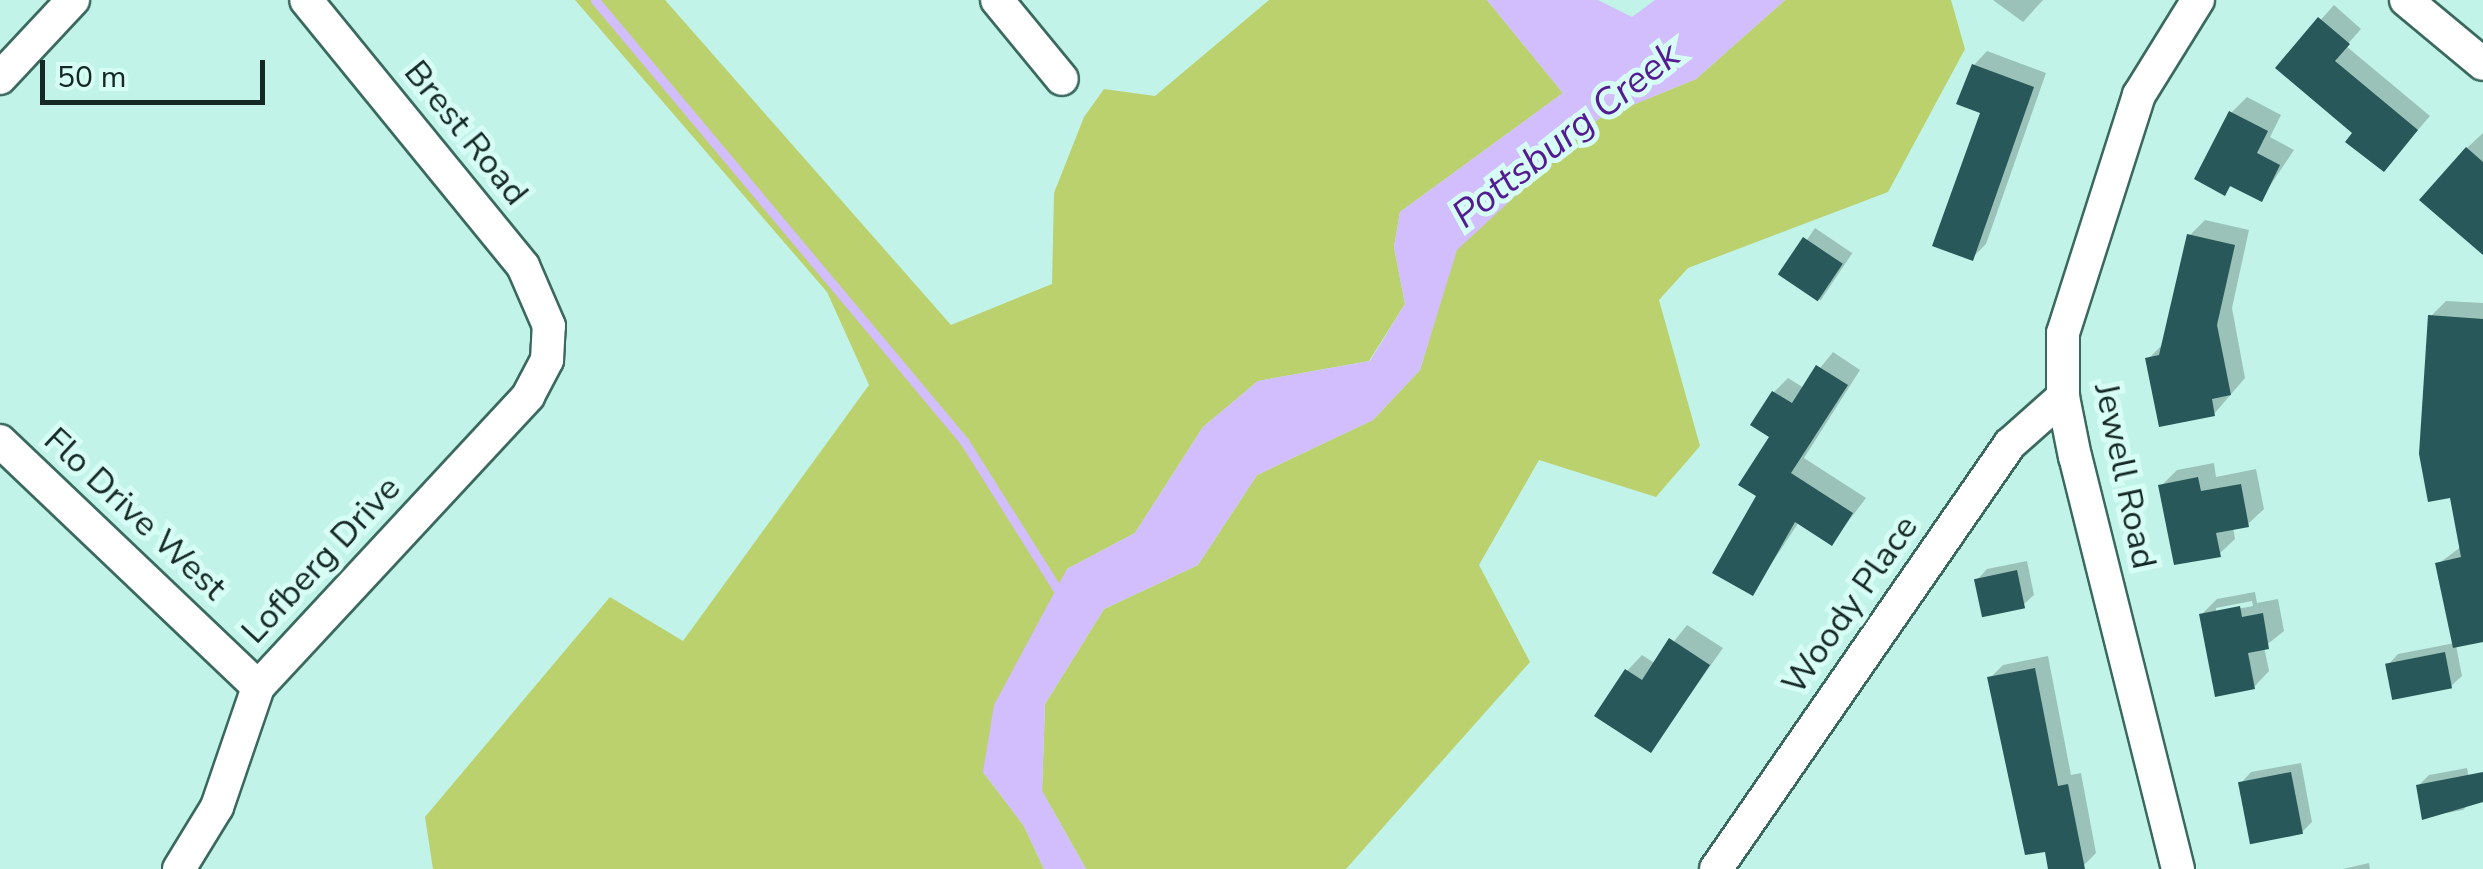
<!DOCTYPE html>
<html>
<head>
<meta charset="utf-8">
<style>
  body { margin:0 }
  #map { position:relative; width:2483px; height:869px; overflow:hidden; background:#c2f3e8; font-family:"Nunito Sans",sans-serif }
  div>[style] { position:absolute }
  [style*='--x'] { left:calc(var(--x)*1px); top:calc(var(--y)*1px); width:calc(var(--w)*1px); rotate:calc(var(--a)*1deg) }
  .green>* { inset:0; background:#bbd16e }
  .water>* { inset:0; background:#d2befc }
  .shadow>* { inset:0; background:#0003; transform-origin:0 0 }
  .stream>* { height:9px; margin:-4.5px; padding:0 4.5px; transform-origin:4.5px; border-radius:4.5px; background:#d2befc }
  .building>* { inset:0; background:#28585a; transform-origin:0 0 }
  .roads { filter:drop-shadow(2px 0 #3b695f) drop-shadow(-2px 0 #3b695f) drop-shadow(0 2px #3b695f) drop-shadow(0 -2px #3b695f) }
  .minor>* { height:32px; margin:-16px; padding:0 16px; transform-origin:16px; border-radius:16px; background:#fff }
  span { translate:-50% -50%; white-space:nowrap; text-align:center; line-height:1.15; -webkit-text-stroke:10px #d7fef5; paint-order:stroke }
  .street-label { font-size:35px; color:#152824 }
  .water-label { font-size:38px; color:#541b92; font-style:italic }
  .scale { position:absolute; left:40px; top:60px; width:225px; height:45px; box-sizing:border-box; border:5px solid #152824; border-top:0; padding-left:12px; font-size:30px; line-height:35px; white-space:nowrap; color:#152824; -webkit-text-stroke:8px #d7fef5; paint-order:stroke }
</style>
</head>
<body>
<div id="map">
  <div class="green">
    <i style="clip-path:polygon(575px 0,665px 0,951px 325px,1052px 284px,1054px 193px,1084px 117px,1104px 89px,1155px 96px,1269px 0,1487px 0,1563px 93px,1400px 212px,1394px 247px,1405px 304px,1369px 361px,1258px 381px,1203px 427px,1135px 533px,1067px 569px,983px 772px,1024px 826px,1044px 869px,433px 869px,425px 817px,610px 597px,683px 641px,869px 385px,827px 292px)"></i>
    <i style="clip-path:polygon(1785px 0,1951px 0,1965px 49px,1888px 192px,1688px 268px,1659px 300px,1700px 446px,1656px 497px,1539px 460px,1479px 565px,1530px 662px,1346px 869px,1086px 869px,1042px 791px,1045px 704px,1104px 609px,1198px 565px,1257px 475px,1373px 420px,1420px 370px,1456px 250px,1598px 119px,1696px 79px)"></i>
  </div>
  <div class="water">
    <i style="clip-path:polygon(1487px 0,1598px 0,1632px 17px,1655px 0,1785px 0,1696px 79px,1598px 119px,1457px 250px,1420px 370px,1373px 420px,1257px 475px,1198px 565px,1104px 609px,1045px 704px,1042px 791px,1086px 869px,1044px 869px,1024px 826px,983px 772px,994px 705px,1067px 569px,1135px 533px,1203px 427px,1258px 381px,1370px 361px,1405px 304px,1394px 247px,1400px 212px,1563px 93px)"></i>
  </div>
  <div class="shadow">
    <i style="clip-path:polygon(1993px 0,2043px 0,2023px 22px)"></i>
    <i style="clip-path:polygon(2334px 5px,2361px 29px,2346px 46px,2430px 116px,2384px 169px,2355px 133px,2278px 68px)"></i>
    <i style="clip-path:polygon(1987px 51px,2046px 73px,1986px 244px,1972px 258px,1983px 111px,1974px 65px)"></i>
    <i style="clip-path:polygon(2247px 97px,2281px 115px,2270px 137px,2294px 150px,2261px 199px,2233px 184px,2225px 192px,2231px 113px)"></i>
    <i style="clip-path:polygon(2483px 133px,2483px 235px,2467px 148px)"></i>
    <i style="clip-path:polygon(2205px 220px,2249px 230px,2232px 308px,2245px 378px,2214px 414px,2148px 359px,2164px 343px,2189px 236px)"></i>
    <i style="left:1815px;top:228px;width:45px;height:57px;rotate:34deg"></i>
    <i style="clip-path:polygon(2446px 301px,2483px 303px,2483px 639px,2456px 645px,2462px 676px,2451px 686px,2388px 665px,2398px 654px,2455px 643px,2438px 564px,2462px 546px,2431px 316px)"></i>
    <i style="clip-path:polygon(1833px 352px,1860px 370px,1804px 458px,1866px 498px,1832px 543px,1799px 522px,1752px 593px,1774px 392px,1788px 378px,1804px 388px)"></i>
    <i style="clip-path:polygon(2214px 463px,2216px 477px,2256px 469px,2264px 509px,2248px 524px,2233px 527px,2235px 539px,2219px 554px,2161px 486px,2177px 470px)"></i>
    <i style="clip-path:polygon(2027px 561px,2034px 595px,2023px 605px,1977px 580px,1987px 569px)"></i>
    <i style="clip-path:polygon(evenodd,2255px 592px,2257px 603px,2278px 599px,2284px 631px,2264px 647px,2269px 671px,2254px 687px,2201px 615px,2217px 599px,2255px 592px,2252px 601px,2253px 606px,2216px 613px,2216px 608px,2252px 601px)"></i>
    <i style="clip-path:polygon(1687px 625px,1723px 648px,1651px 750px,1627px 671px,1642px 655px,1656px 664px)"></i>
    <i style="clip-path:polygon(2048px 656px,2071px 775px,2081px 773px,2096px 853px,2083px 866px,2067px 869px,2051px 869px,1990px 678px,2003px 665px)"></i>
    <i style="clip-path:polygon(2301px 763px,2312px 822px,2302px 832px,2241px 783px,2251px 772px)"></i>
    <i style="clip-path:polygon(2467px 768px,2473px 800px,2463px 810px,2424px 817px,2418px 786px,2429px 775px)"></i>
    <i style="clip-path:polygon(2369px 863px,2370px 869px,2343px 869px)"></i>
  </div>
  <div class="stream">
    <i style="--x:595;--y:0;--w:575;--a:50.08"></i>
    <i style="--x:964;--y:441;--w:182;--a:57.8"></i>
  </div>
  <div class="building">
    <i style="clip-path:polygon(2318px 17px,2350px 44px,2335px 61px,2418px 130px,2384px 172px,2345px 142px,2352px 133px,2275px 68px)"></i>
    <i style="clip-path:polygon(1972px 64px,2034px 87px,1973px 261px,1932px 246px,1980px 113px,1956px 104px)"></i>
    <i style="clip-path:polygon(2229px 111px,2268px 131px,2257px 153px,2280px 165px,2262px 202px,2230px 186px,2225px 196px,2194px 179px)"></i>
    <i style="clip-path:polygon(2466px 147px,2483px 162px,2483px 255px,2419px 200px)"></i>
    <i style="clip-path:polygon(2187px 234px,2235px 245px,2217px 325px,2231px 395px,2212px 399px,2215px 416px,2159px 427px,2145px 358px,2159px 355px)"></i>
    <i style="left:1803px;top:237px;width:48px;height:45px;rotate:34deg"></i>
    <i style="clip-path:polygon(2428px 315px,2483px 319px,2483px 642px,2453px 648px,2435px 563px,2461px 557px,2450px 498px,2428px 502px,2419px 454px)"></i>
    <i style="clip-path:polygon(1816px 365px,1848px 385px,1791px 473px,1853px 513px,1832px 546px,1795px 522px,1753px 596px,1712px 573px,1756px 496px,1738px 485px,1769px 437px,1750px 425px,1772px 391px,1792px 403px)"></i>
    <i style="clip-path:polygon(2198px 477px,2201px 491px,2241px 484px,2249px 527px,2216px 533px,2221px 557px,2174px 565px,2158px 485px)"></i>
    <i style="left:2017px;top:570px;width:39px;height:44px;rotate:78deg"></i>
    <i style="clip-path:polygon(2240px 606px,2242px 617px,2263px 613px,2269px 649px,2248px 653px,2255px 689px,2215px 697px,2199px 614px)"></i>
    <i style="clip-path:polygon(1669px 638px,1710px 665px,1651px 753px,1594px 716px,1625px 669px,1642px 680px)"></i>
    <i style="left:2445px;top:652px;width:37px;height:61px;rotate:79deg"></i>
    <i style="clip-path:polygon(2035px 668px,2058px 786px,2068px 784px,2085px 869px,2048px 869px,2045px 852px,2025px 855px,1987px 677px)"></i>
    <i style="left:2291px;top:772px;width:63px;height:54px;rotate:79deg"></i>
    <i style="clip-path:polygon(2483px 772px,2483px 802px,2422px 820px,2416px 785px)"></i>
  </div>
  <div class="roads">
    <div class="minor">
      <i style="--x:997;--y:0;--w:102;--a:50.6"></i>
      <i style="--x:2406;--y:0;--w:100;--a:39.7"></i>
      <i style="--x:0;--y:78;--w:107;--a:-46.9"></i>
      <i style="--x:0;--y:441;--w:356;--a:43.6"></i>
      <i style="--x:179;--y:869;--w:73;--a:-58.5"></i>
      <i style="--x:217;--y:807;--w:127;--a:-71.1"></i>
      <i style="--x:258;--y:687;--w:397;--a:-47.1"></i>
      <i style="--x:528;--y:396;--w:41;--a:-62.2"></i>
      <i style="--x:547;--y:360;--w:34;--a:-87"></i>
      <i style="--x:549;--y:326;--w:65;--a:-113.4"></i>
      <i style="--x:523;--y:266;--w:343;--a:-129.2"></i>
      <i style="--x:1716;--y:869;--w:517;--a:-55.33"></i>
      <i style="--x:2010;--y:444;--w:71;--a:-41.6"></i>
      <i style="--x:2178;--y:869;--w:425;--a:-104"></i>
      <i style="--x:2075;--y:457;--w:61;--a:-101.3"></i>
      <i style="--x:2063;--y:397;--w:64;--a:-90"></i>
      <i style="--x:2063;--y:333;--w:250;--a:-72.3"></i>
      <i style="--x:2139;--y:95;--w:112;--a:-58.2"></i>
    </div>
  </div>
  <div class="street-label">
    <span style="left:466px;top:133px;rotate:51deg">Brest Road</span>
    <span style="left:2125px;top:476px;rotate:78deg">Jewell Road</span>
    <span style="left:135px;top:514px;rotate:43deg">Flo Drive West</span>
    <span style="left:321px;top:560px;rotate:-47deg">Lofberg Drive</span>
    <span style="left:1850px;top:605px;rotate:-55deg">Woody Place</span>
  </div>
  <div class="water-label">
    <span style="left:1566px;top:135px;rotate:-38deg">Pottsburg Creek</span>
  </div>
  <div class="scale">50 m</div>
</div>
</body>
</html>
